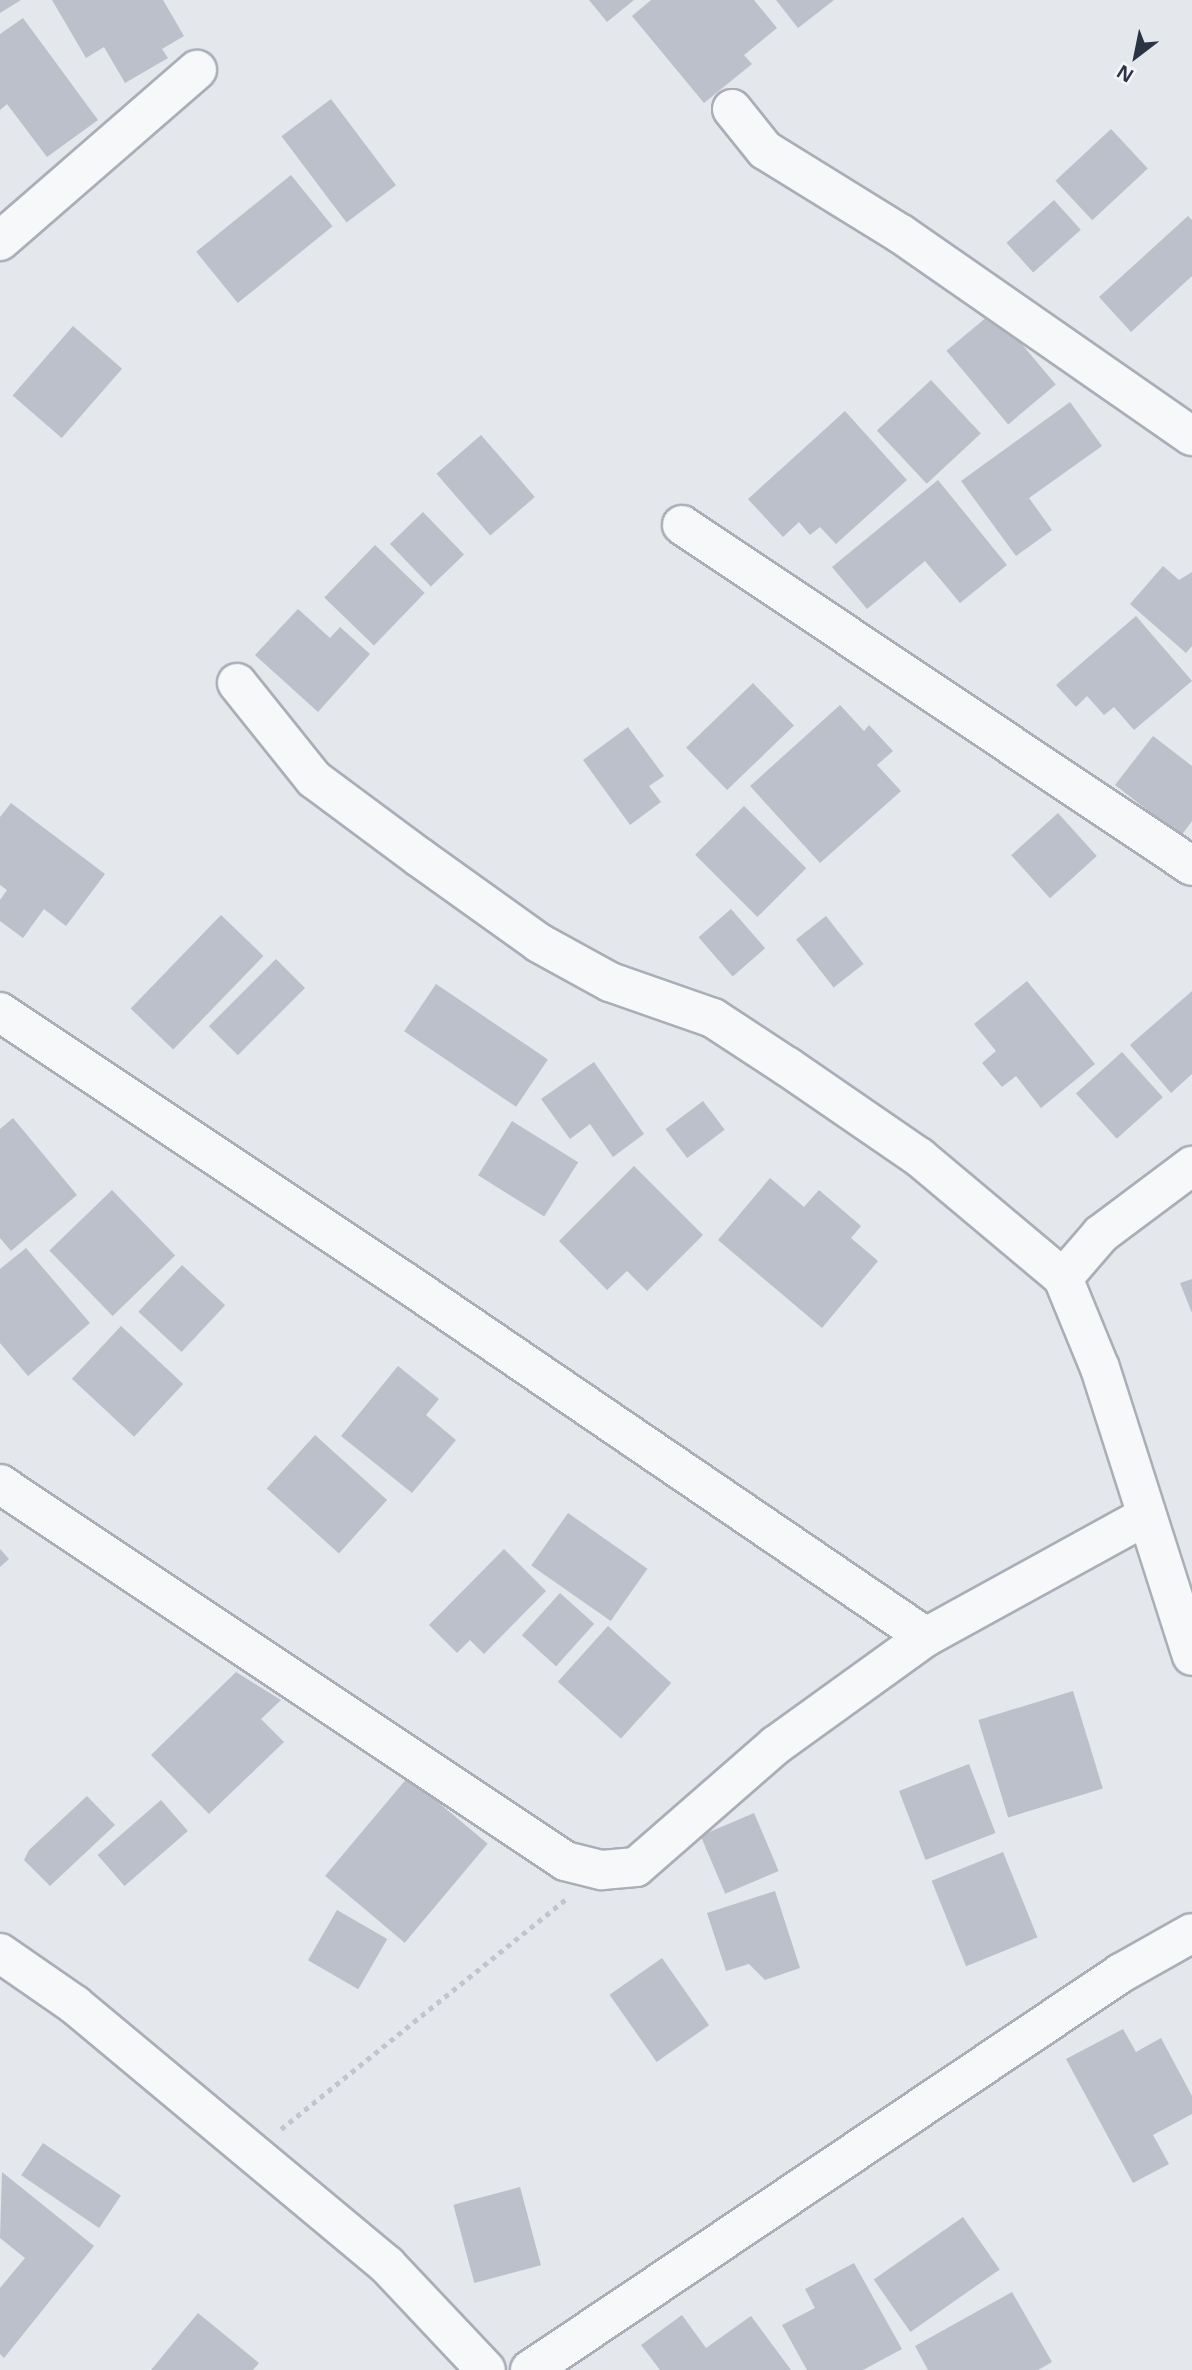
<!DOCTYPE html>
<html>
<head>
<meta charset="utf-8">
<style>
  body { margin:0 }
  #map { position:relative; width:1192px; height:2370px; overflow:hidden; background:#e4e7ec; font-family:"Noto Sans",sans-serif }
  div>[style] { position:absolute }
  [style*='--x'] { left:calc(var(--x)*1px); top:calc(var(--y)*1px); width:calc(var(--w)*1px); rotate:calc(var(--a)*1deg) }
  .building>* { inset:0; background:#bbc0ca; transform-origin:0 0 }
  .path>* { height:4.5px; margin-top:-2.25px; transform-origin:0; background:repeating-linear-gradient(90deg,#c2c5cb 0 5px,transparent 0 10px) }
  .roads { filter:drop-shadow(2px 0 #a9aeb7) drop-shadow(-2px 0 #a9aeb7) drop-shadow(0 2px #a9aeb7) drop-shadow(0 -2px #a9aeb7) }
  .minor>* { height:38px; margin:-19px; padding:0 19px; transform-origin:19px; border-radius:19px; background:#f7f8fa }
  span { translate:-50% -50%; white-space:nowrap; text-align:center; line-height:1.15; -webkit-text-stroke:5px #f4f6f9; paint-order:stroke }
  .north { position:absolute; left:1101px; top:21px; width:70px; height:70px; -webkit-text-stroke:5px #f4f6f9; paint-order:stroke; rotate:212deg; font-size:19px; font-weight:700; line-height:28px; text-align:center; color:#2b3445 }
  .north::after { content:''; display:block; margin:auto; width:24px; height:32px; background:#2b3445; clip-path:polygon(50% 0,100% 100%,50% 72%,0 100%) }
</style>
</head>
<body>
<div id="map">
  <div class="building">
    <i style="clip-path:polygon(0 0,21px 0,0 13px)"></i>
    <i style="clip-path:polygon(52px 0,163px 0,184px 36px,162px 49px,168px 58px,125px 83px,104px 47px,86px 58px)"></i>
    <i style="clip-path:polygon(589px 0,634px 0,607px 22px)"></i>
    <i style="clip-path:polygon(651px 0,754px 0,777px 28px,744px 55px,752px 64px,704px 103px,632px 16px)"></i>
    <i style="clip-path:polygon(776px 0,834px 0,798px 28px)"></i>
    <i style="clip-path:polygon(23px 18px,98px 120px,47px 157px,7px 104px,0 110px,0 34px)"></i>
    <i style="left:331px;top:99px;width:108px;height:62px;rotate:53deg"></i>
    <i style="left:1111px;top:129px;width:54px;height:76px;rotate:47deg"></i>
    <i style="left:291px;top:175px;width:66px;height:122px;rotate:51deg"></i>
    <i style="left:1054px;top:200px;width:40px;height:64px;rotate:48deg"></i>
    <i style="clip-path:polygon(1188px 216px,1192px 220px,1192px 276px,1131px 332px,1099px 297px)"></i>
    <i style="left:994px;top:311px;width:96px;height:62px;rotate:50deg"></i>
    <i style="left:73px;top:326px;width:65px;height:92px;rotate:41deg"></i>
    <i style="left:931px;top:380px;width:73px;height:74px;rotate:47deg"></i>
    <i style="clip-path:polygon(1070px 402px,1102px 446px,1029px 498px,1052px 530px,1016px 556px,961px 481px)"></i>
    <i style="clip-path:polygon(845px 411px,907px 480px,836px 544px,820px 527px,810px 535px,799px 522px,783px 537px,748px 499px)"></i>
    <i style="left:481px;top:435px;width:82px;height:59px;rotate:49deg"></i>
    <i style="clip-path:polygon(938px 480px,1007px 565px,960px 603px,925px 561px,867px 609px,832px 567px)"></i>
    <i style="left:423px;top:512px;width:59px;height:46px;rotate:46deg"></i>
    <i style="left:375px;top:545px;width:69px;height:73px;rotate:44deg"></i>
    <i style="clip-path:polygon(1163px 566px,1179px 580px,1192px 572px,1192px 646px,1186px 653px,1130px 604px)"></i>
    <i style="clip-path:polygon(298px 609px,330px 638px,340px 627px,370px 654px,318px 712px,255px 655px)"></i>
    <i style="clip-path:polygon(1136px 616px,1192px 681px,1134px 730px,1114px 707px,1104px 715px,1087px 696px,1076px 707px,1056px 685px)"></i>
    <i style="left:753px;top:683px;width:59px;height:93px;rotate:46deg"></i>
    <i style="clip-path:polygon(840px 705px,864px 731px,869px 725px,893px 751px,877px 765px,901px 791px,820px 863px,750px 786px)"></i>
    <i style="clip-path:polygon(628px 727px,664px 776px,649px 786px,661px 802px,630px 825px,583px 760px)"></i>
    <i style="clip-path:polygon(1153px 736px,1192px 766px,1192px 821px,1181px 836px,1115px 785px)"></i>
    <i style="clip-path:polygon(11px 803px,105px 874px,66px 926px,44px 909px,23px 938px,0 921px,0 900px,7px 890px,0 885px,0 817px)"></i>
    <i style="left:744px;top:806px;width:88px;height:69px;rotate:45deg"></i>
    <i style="left:1058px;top:813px;width:58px;height:63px;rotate:48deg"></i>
    <i style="left:731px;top:909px;width:52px;height:43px;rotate:49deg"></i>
    <i style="left:221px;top:915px;width:59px;height:130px;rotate:44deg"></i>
    <i style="left:826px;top:916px;width:61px;height:38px;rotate:52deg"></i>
    <i style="left:276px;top:959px;width:41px;height:95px;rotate:45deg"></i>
    <i style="clip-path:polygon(1027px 981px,1095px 1064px,1041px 1108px,1016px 1076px,1002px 1087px,982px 1063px,996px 1051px,974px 1024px)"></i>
    <i style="left:436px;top:984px;width:135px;height:57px;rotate:34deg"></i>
    <i style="clip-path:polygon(1192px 991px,1192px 1074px,1171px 1093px,1130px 1045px)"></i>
    <i style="left:1122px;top:1052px;width:61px;height:62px;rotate:48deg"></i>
    <i style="clip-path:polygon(594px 1062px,644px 1134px,613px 1157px,590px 1124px,570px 1139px,541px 1099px)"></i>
    <i style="left:703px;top:1101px;width:36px;height:47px;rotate:53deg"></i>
    <i style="clip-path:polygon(13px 1118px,77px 1195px,11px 1251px,0 1238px,0 1129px)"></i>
    <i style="left:512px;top:1121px;width:78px;height:64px;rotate:32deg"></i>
    <i style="clip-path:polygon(634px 1166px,703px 1235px,647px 1291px,627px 1271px,607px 1290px,559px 1241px)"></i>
    <i style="clip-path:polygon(770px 1178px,804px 1207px,819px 1190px,861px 1226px,851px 1238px,878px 1261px,822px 1328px,718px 1240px)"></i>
    <i style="left:112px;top:1190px;width:91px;height:87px;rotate:46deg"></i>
    <i style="clip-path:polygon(26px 1248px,90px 1323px,28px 1376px,0 1343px,0 1269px)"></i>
    <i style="left:182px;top:1265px;width:59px;height:64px;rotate:43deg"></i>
    <i style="clip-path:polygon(1192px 1279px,1192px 1313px,1180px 1283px)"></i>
    <i style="left:121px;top:1326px;width:85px;height:72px;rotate:43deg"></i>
    <i style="clip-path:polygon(398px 1366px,439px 1399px,426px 1415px,456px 1440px,412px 1493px,341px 1436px)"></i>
    <i style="left:315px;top:1435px;width:97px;height:72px;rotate:42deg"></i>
    <i style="left:568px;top:1513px;width:97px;height:64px;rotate:35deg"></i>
    <i style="clip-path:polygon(0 1549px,9px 1559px,0 1567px)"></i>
    <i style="clip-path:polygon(504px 1549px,546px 1591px,484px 1654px,470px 1640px,457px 1653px,429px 1625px)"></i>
    <i style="left:560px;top:1593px;width:46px;height:57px;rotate:42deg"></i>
    <i style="left:608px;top:1626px;width:85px;height:75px;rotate:42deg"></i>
    <i style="clip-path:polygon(236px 1672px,281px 1700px,261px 1719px,284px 1742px,209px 1814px,151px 1755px)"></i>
    <i style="left:1073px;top:1691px;width:102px;height:99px;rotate:73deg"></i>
    <i style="left:969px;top:1764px;width:74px;height:75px;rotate:69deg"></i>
    <i style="left:408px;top:1777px;width:104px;height:129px;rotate:40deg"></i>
    <i style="clip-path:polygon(87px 1796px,115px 1825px,50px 1886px,24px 1860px,29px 1850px)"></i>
    <i style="left:161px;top:1800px;width:41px;height:84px;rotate:49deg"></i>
    <i style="left:754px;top:1813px;width:63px;height:58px;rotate:67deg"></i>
    <i style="left:1003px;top:1852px;width:92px;height:77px;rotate:68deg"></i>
    <i style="clip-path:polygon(775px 1891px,800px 1968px,765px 1980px,749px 1964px,726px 1971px,707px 1913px)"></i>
    <i style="left:337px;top:1910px;width:58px;height:58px;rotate:30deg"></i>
    <i style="left:662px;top:1958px;width:82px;height:64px;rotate:55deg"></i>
    <i style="clip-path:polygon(1123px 2029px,1136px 2052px,1161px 2038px,1192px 2096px,1192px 2114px,1153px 2135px,1169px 2164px,1133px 2183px,1066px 2059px)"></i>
    <i style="left:43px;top:2143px;width:94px;height:39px;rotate:34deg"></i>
    <i style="clip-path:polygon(2px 2172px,94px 2246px,4px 2358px,0 2354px,0 2288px,25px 2258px,0 2238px)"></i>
    <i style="left:520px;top:2187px;width:81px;height:69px;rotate:75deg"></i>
    <i style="left:963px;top:2217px;width:64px;height:109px;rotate:55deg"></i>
    <i style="clip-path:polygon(854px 2263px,902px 2349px,863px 2370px,807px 2370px,782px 2325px,815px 2308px,805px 2289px)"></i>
    <i style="clip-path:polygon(1012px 2292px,1052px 2362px,1038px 2370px,928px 2370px,915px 2346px)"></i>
    <i style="clip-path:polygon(198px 2313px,259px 2363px,253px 2370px,151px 2370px)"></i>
    <i style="clip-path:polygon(682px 2315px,706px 2348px,751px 2316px,791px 2370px,660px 2370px,641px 2345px)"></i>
  </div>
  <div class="path">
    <i style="--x:281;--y:2129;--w:365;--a:-38.9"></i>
  </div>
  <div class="roads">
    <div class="minor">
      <i style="--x:732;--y:109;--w:53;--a:51.2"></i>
      <i style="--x:765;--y:150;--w:160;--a:31.7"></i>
      <i style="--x:901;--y:234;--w:354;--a:34.8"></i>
      <i style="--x:0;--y:241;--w:261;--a:-41"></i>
      <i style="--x:682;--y:525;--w:613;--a:33.77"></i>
      <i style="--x:237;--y:683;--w:123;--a:51.3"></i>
      <i style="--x:314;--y:779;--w:131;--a:36.6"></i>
      <i style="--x:419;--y:857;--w:148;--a:35.6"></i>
      <i style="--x:539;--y:943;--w:81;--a:28.8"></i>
      <i style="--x:610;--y:982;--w:109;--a:19.3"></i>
      <i style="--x:713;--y:1018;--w:90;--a:33.2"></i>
      <i style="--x:788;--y:1067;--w:159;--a:34.5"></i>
      <i style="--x:919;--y:1157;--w:188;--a:40"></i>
      <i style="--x:1063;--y:1278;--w:97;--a:67.7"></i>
      <i style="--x:1100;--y:1368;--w:302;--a:72.3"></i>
      <i style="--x:0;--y:1012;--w:487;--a:33.7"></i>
      <i style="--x:405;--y:1282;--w:630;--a:34.27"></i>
      <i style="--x:1063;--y:1278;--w:58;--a:-49.2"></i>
      <i style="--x:1101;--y:1234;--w:114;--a:-36.8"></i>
      <i style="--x:0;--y:1484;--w:679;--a:33.71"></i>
      <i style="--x:565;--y:1861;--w:38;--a:14"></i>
      <i style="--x:602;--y:1870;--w:34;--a:-5"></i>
      <i style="--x:636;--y:1867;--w:186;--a:-41.1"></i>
      <i style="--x:776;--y:1745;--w:185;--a:-35.8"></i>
      <i style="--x:926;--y:1637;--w:251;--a:-28.8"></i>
      <i style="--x:0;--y:1953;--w:91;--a:34.7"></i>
      <i style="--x:75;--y:2005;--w:406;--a:39.8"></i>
      <i style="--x:387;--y:2265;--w:144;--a:46.7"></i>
      <i style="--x:530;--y:2370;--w:712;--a:-33.89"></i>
      <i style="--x:1121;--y:1973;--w:81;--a:-29.4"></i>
    </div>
  </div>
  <div class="north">N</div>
</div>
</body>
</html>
